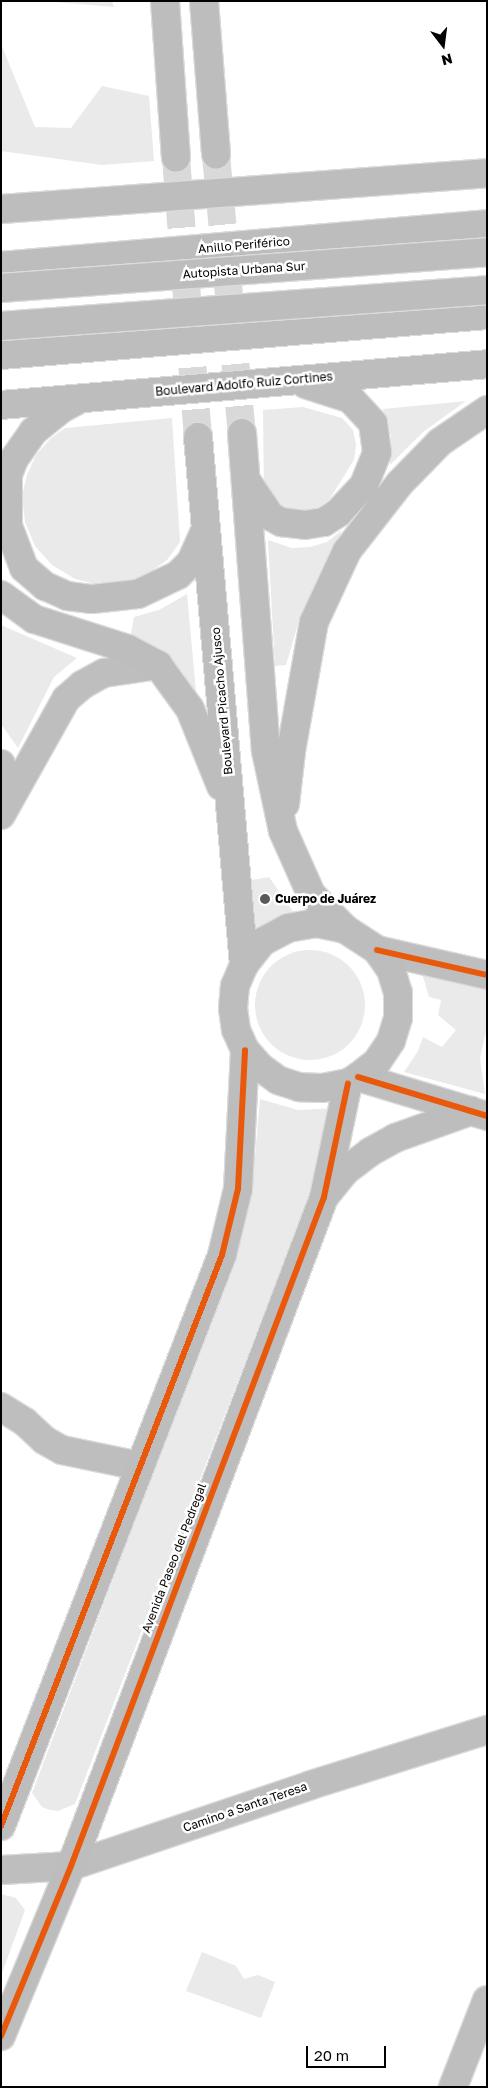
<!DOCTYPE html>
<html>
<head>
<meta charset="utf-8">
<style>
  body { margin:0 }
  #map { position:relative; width:488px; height:2088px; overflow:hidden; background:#fff; font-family:"Golos Text",sans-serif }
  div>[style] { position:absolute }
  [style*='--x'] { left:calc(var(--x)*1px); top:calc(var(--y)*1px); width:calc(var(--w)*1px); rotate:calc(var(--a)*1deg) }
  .green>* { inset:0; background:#eaeaea }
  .round { border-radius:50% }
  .major-tunnel>* { height:28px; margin-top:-14px; transform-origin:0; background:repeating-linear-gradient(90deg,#d9d9d9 0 28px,transparent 0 42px) }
  .roads { filter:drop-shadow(1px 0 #dbdbdb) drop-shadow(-1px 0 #dbdbdb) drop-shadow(0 1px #dbdbdb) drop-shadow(0 -1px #dbdbdb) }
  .minor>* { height:28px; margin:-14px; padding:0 14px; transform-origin:14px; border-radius:14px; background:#bebebe }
  .major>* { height:28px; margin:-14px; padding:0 14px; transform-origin:14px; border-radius:14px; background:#bdbdbd }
  .highway>* { height:28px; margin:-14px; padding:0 14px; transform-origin:14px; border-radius:14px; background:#bdbdbd }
  .bridges { filter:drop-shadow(1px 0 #dbdbdb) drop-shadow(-1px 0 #dbdbdb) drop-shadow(0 1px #dbdbdb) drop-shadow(0 -1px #dbdbdb) }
  .highway-bridge>* { height:28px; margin:-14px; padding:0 14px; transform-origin:14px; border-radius:14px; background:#bdbdbd }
  .cycleway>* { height:6px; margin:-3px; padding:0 3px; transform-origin:3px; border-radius:3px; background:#e8590c }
  .dots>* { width:14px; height:14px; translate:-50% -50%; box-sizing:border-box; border:2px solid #fff; border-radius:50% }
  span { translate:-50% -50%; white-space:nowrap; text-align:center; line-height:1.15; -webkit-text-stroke:5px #fff; paint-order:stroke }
  .street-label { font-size:12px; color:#000 }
  .poi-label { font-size:12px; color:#000; font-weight:700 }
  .left { translate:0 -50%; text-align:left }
  .frame { position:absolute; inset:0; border:2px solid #000; pointer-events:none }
  .north { position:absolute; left:418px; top:20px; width:50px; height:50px; -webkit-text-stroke:4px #fff; paint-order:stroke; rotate:165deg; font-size:14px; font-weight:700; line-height:20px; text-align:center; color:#000 }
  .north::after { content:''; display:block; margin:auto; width:18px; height:22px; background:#000; clip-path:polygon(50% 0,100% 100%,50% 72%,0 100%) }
  .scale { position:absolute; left:306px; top:2046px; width:80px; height:22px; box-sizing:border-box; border:2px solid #000; border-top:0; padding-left:6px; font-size:15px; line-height:18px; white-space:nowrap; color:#000; -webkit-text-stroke:4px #fff; paint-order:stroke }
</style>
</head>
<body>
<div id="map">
  <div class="green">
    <i style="clip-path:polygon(43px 1px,112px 1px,114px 7px)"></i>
    <i style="clip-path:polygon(1px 44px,35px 127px,71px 128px,102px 86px,149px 96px,154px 161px,102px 165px,1px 151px)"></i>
    <i style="clip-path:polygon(466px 401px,423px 432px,390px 465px,391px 436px,383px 409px)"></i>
    <i style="clip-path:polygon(303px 407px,342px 418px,353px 430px,356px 445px,354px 460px,329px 500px,314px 510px,297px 513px,284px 511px,264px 494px,263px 410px)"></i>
    <i style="clip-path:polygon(172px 418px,180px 542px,167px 560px,148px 574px,127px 582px,100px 585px,75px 579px,52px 565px,35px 546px,25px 522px,22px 496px,27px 475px,36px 455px,51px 438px,65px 428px)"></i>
    <i style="clip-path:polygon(342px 530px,299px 621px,286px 665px,275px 666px,268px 540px,292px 548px,310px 547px,327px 542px)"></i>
    <i style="clip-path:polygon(187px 594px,197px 703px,156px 650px,131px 634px,134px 617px,159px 610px)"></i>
    <i style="clip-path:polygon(1px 625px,77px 658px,54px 677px,18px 748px,1px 724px)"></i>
    <i style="clip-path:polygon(269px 877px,294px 913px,278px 916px,252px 933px,247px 881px)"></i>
    <i class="round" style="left:255px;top:950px;width:110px;height:110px"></i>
    <i style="clip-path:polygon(421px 970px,487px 984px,487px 1027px,480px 1058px,485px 1094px,404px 1072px,418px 1051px,423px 1037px,442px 1047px,456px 1030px,438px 1015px,441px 1000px,429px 997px)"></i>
    <i style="clip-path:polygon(260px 1099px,298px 1110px,336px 1108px,316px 1178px,75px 1804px,58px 1811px,50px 1810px,42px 1807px,32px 1793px,235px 1257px,252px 1190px)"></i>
    <i style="clip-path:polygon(1px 1894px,16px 1898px,25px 1910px,1px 1976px)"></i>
    <i style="clip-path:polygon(202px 1952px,236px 1966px,244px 1979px,258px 1975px,275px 1982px,261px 2018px,186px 1991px)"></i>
  </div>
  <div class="major-tunnel">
    <i style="--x:216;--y:155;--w:279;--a:84.7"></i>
    <i style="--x:176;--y:158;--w:280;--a:85.5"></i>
  </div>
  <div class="roads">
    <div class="minor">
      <i style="--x:1;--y:764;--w:43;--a:88.7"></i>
      <i style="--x:1;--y:815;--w:133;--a:-60.7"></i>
      <i style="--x:66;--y:699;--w:21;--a:-41"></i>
      <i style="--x:82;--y:685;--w:25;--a:-29"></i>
      <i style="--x:104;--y:673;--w:55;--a:-8.4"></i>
      <i style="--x:377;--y:950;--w:113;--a:12.8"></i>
      <i style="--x:358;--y:1077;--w:135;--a:16.8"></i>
      <i style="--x:1;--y:1407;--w:28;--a:32"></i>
      <i style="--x:25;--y:1422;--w:26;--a:43"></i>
      <i style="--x:44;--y:1440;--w:21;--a:29"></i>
      <i style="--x:62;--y:1450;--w:79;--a:11.7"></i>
      <i style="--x:1;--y:1870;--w:70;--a:-3.3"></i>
      <i style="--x:71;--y:1866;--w:253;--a:-18.6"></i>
      <i style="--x:311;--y:1785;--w:184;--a:-17.4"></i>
      <i style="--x:453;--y:2087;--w:93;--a:-68.7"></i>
    </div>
    <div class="major">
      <i style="--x:165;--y:1;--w:157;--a:86"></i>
      <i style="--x:204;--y:1;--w:154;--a:85.5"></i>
      <i style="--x:1;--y:209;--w:487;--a:-4.2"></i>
      <i style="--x:76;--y:401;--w:17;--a:152"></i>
      <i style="--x:61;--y:409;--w:36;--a:141"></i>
      <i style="--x:33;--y:432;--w:33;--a:125"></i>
      <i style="--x:14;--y:459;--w:17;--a:111"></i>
      <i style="--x:8;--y:475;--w:51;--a:90"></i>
      <i style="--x:8;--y:526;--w:45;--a:69.1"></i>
      <i style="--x:24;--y:568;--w:28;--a:41"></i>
      <i style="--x:45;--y:586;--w:24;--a:24"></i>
      <i style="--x:67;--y:596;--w:25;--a:7"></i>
      <i style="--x:92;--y:599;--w:46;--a:-6.2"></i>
      <i style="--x:138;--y:594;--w:44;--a:-25.4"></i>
      <i style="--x:178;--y:575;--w:18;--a:-45"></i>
      <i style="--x:191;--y:562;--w:36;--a:-66"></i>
      <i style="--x:1;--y:405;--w:488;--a:-4.8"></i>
      <i style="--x:242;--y:433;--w:319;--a:85.7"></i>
      <i style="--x:266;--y:751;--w:82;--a:78"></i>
      <i style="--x:283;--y:831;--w:69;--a:66"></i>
      <i style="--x:311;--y:894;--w:49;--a:45.8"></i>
      <i style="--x:345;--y:929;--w:38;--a:33"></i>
      <i style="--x:377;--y:950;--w:24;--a:55"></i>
      <i style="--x:391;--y:970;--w:24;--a:73"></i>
      <i style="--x:398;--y:993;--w:25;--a:90"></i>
      <i style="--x:398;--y:1018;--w:24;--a:107"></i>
      <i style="--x:391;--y:1041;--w:25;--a:124"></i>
      <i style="--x:377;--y:1062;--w:24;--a:142"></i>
      <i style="--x:358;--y:1077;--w:12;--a:149"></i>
      <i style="--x:348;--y:1083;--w:26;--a:169"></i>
      <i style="--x:322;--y:1088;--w:23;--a:-178"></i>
      <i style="--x:299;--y:1087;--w:22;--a:-162"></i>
      <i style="--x:278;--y:1080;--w:22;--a:-144"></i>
      <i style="--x:260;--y:1067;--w:23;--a:-131"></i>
      <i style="--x:245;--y:1050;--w:22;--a:-114"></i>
      <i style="--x:236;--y:1030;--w:22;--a:-98"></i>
      <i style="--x:233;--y:1008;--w:22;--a:-85"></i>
      <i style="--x:235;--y:986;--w:23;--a:-67"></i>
      <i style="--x:244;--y:965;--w:29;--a:-52"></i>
      <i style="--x:262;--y:942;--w:30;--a:-28"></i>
      <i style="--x:288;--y:928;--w:29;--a:-10"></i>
      <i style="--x:317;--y:923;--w:29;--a:12"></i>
      <i style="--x:198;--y:437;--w:530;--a:85.02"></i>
      <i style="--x:248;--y:483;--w:40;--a:56"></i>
      <i style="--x:270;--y:516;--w:13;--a:29"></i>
      <i style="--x:281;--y:522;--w:24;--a:7"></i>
      <i style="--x:305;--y:525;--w:19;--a:-9"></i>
      <i style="--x:324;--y:522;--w:17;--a:-33"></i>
      <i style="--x:338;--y:513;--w:38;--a:-47"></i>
      <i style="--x:364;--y:485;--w:35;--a:-68"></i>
      <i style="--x:377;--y:452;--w:29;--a:-98"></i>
      <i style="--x:373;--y:423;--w:33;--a:-133"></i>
      <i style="--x:351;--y:399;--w:48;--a:-161.9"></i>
      <i style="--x:1;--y:595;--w:41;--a:36"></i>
      <i style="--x:34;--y:619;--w:99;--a:17.7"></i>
      <i style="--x:128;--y:649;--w:34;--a:28"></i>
      <i style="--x:158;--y:665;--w:54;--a:54"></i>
      <i style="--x:190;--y:709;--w:83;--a:68.1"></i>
      <i style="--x:285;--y:804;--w:53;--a:-83.5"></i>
      <i style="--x:291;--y:751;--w:131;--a:-79.9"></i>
      <i style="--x:314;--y:622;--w:78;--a:-65.1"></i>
      <i style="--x:347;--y:551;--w:86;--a:-52.1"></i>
      <i style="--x:400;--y:483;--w:57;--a:-45.7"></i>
      <i style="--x:440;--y:442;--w:57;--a:-34.2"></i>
      <i style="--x:325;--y:1196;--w:32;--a:-51"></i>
      <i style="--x:345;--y:1171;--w:31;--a:-37"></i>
      <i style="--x:370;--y:1152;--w:29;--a:-29"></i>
      <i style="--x:395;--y:1138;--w:81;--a:-19.6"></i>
      <i style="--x:1;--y:1826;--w:612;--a:-68.84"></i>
      <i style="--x:222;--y:1255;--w:68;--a:-76.4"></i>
      <i style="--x:238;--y:1189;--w:139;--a:-87.1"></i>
      <i style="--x:1;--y:2036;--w:184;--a:-67.6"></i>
      <i style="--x:71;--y:1866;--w:715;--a:-69.28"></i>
      <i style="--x:324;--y:1197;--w:116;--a:-78.1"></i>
    </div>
    <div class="highway">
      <i style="--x:1;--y:266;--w:488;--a:-4.9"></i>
      <i style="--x:1;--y:355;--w:488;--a:-4.7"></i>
    </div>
  </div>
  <div class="bridges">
    <div class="highway-bridge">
      <i style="--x:1;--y:288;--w:487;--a:-4.2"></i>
      <i style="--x:1;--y:326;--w:487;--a:-4.2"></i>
    </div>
  </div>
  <div class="cycleway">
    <i style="--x:377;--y:950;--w:113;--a:12.8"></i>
    <i style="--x:358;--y:1077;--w:135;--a:16.8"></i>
    <i style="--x:1;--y:1826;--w:612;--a:-68.84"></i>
    <i style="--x:222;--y:1255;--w:68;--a:-76.4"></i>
    <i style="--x:238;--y:1189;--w:139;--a:-87.1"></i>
    <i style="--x:1;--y:2036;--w:184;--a:-67.6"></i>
    <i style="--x:71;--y:1866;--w:715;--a:-69.28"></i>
    <i style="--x:324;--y:1197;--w:116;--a:-78.1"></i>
  </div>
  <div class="dots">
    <i style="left:265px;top:899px;background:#595959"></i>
  </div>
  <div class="street-label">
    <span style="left:244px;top:245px;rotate:-5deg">Anillo Periférico</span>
    <span style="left:244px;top:270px;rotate:-4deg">Autopista Urbana Sur</span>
    <span style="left:244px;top:384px;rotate:-5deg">Boulevard Adolfo Ruiz Cortines</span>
    <span style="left:222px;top:701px;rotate:-95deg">Boulevard Picacho Ajusco</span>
    <span style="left:174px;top:1558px;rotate:-69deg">Avenida Paseo del Pedregal</span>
    <span style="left:245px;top:1807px;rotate:-19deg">Camino a Santa Teresa</span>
  </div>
  <div class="poi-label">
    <span class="left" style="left:275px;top:899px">Cuerpo de Juárez</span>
  </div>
  <div class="frame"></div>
  <div class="north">N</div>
  <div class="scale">20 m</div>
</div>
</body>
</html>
